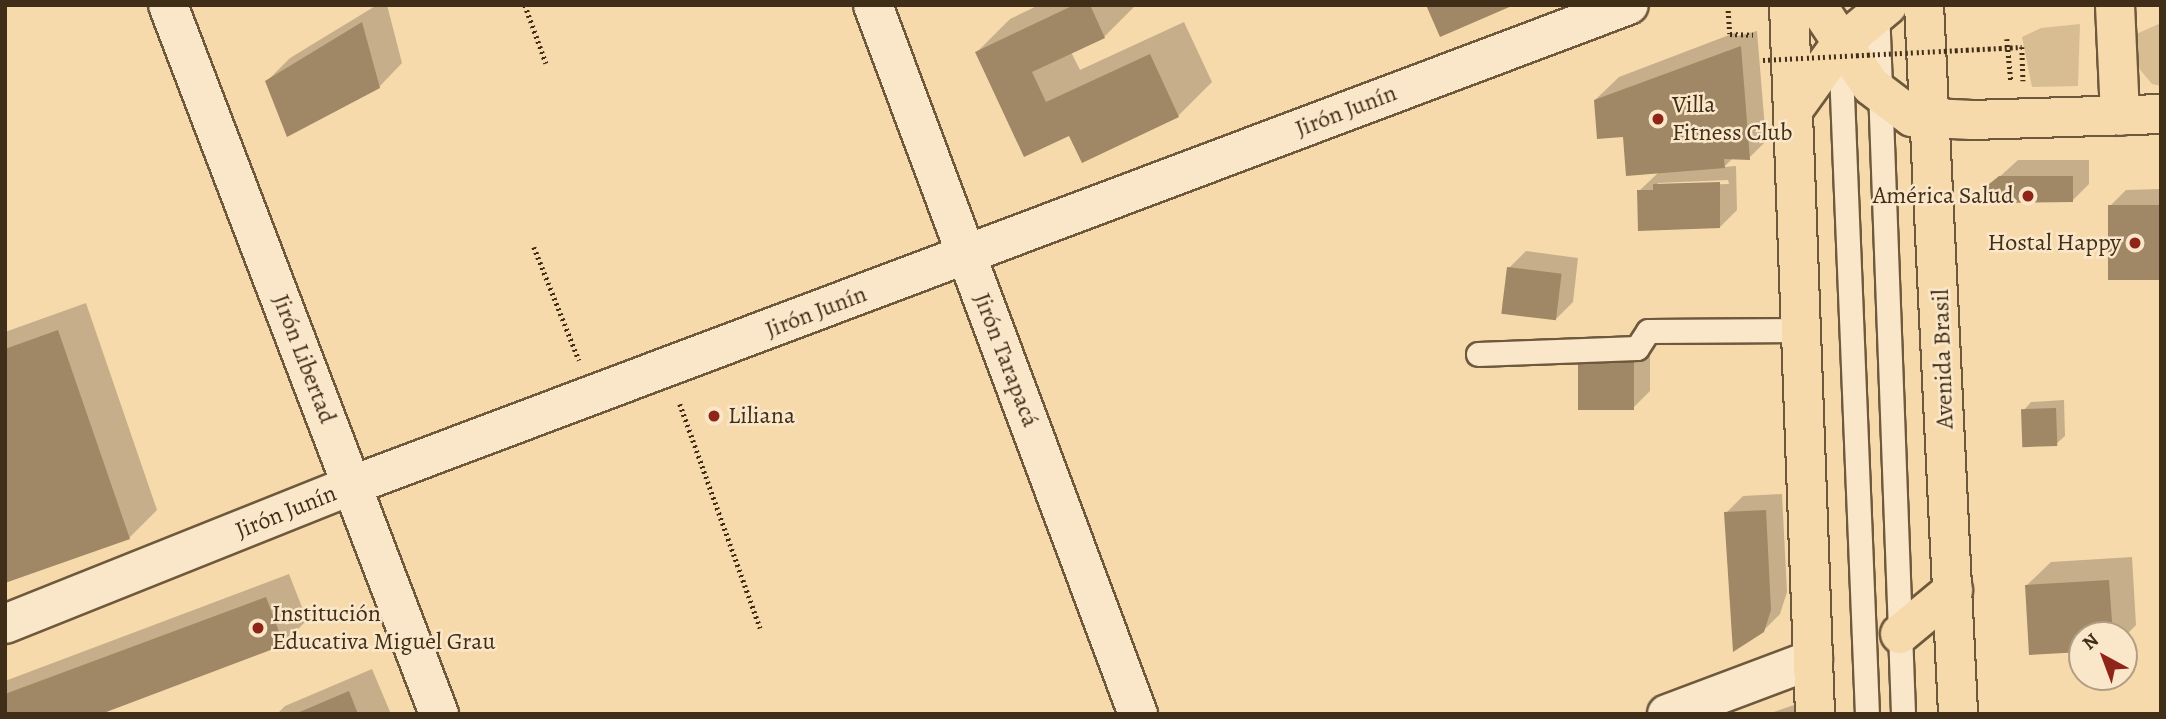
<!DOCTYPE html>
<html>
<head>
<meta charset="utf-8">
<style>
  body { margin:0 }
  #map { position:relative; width:2166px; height:719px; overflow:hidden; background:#f7daac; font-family:Alegreya,serif }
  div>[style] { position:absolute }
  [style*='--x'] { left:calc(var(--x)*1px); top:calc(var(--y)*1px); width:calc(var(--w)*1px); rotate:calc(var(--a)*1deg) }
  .green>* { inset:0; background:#d8bd93 }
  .shadow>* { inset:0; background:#0003 }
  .building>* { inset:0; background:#a08765; transform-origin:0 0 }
  .path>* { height:4.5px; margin-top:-2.25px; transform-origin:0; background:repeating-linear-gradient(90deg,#412e18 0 2px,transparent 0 5.5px) }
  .roads { filter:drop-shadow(2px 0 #6e593d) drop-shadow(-2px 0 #6e593d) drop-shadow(0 2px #6e593d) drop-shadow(0 -2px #6e593d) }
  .service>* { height:23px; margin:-11.5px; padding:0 11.5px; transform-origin:11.5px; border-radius:11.5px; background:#fae7c9 }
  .minor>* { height:38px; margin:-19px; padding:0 19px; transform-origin:19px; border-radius:19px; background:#fae7c9 }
  .tertiary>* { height:38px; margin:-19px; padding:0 19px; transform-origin:19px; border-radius:19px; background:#fae7c9 }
  .primary>* { height:38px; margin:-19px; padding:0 19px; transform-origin:19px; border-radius:19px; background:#f7daac }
  .path-bridge>* { height:4.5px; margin-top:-2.25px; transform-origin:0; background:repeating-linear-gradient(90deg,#412e18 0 2px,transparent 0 5.5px) }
  .dots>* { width:19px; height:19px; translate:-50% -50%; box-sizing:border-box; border:4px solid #fae7c9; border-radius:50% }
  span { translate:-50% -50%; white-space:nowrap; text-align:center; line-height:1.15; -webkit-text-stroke:5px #fae7c9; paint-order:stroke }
  .poi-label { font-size:24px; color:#412e18 }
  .left { translate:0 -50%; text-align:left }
  .right { translate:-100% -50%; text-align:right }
  .street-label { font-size:24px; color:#412e18 }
  .frame { position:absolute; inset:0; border:7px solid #412e18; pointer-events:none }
  .north { position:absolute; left:2068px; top:621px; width:70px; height:70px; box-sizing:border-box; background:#fae7c9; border:2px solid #b09d82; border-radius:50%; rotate:319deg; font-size:19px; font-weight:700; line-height:28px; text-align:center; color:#412e18 }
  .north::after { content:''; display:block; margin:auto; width:24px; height:32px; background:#8f2418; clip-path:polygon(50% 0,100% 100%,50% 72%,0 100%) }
</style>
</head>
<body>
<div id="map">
  <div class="green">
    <i style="clip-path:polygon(2161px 23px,2161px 86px,2152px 84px,2136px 65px,2134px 35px)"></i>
    <i style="clip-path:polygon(2080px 24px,2078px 86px,2032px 87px,2022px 37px,2041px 28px)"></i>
  </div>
  <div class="shadow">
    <i style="clip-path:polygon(377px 5px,387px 5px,402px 63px,379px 87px,267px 81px,290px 58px)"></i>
    <i style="clip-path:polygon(1039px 5px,1136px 5px,1104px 37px,1071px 52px,1080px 70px,1184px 22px,1212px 82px,1178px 116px,1070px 134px,977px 52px,1010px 19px)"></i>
    <i style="clip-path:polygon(evenodd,1757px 31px,1766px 141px,1749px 158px,1734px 157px,1724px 167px,1736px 166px,1737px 210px,1720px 227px,1639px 191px,1659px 172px,1595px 100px,1619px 77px,1737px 32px,1737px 36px,1757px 31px,1728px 180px,1729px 184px,1655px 186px,1658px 183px,1728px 180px)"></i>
    <i style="clip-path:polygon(2018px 160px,2089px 160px,2089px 184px,2072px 201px,1985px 190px)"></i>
    <i style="clip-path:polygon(2161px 189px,2161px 278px,2109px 207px,2126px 190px)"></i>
    <i style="clip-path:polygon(1526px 251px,1578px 258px,1573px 302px,1556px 319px,1509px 268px)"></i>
    <i style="clip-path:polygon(86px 303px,157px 510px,129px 538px,5px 581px,5px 332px)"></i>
    <i style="clip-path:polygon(1596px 345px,1650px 345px,1650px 391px,1633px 408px,1579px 409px)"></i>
    <i style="clip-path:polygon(2064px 400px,2065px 436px,2056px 444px,2023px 411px,2031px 402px)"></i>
    <i style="clip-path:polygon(1782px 494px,1787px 592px,1780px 614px,1763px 631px,1726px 513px,1743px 496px)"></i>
    <i style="clip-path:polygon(2132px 557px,2136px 625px,2124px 637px,2082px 635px,2082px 650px,2027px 585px,2051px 562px)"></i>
    <i style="clip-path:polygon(289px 574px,307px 620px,283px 644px,5px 714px,5px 681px)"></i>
    <i style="clip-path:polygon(372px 669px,391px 714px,277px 714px,285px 706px)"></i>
    <i style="clip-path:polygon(1794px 705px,1794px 714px,1768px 714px)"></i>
  </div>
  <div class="building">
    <i style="clip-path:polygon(1074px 5px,1090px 5px,1105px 38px,1032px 72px,1046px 102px,1150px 54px,1179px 117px,1082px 163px,1069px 136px,1024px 157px,975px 52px)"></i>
    <i style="clip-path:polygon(1426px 5px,1514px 5px,1440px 37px)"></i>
    <i style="clip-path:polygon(362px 22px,380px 88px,287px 137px,265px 81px)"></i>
    <i style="clip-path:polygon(1741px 46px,1750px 160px,1724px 159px,1725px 168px,1626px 176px,1623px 137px,1597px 139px,1594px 100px)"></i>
    <i style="clip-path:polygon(1999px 176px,2073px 176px,2073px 202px,1983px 203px,1983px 189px)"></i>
    <i style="clip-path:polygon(1720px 182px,1720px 228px,1638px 231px,1637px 190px,1653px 190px,1653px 184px)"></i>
    <i style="left:2161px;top:205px;width:75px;height:53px;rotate:90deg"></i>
    <i style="left:1507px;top:267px;width:55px;height:47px;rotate:7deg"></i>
    <i style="clip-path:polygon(58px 330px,130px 539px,5px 583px,5px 349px)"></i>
    <i style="left:1578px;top:361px;width:56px;height:49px"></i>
    <i style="left:2056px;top:408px;width:38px;height:35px;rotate:88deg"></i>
    <i style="clip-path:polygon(1766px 510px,1771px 610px,1764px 632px,1733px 652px,1724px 512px)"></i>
    <i style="clip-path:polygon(2109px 580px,2113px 635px,2082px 635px,2082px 652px,2029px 655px,2025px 585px)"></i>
    <i style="clip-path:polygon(266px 597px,284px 645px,101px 714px,5px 714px,5px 694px)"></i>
    <i style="clip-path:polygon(349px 691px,358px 714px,295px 714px)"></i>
  </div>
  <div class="path">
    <i style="--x:525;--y:5;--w:62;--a:70.1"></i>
    <i style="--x:1728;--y:5;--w:29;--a:86"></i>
    <i style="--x:1730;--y:34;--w:23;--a:2"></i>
    <i style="--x:2007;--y:39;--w:42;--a:84.6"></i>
    <i style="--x:2022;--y:47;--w:34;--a:88"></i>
    <i style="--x:534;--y:247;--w:122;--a:68.3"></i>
    <i style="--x:680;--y:404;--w:238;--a:70.3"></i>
  </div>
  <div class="roads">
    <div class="service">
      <i style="--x:1877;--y:7;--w:707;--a:87.89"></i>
      <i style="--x:1840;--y:45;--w:670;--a:87.69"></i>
      <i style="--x:1478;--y:354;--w:159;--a:-2.2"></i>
      <i style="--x:1637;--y:348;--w:20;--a:-57"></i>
      <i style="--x:1648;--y:331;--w:154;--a:-0.4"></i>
    </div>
    <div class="minor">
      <i style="--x:168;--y:5;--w:759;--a:69.08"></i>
      <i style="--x:873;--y:5;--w:757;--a:69.51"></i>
    </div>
    <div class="tertiary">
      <i style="--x:5;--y:624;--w:375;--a:-21.8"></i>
      <i style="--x:353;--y:485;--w:1363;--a:-20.62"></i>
      <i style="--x:1667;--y:714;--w:156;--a:-20.6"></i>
    </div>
    <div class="primary">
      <i style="--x:1789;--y:5;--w:709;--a:87.9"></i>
      <i style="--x:1817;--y:5;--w:97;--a:56.3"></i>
      <i style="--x:1871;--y:86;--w:51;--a:37.1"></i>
      <i style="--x:1912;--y:117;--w:60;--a:2.9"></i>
      <i style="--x:1972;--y:120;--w:189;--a:-1.8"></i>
      <i style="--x:1924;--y:5;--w:710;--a:87.25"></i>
      <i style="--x:2115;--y:5;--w:111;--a:87.4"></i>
      <i style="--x:1793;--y:110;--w:80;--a:-54.1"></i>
      <i style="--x:1840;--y:45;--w:62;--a:-39.8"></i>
      <i style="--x:1900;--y:634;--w:69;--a:-39.7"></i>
    </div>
  </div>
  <div class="path-bridge">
    <i style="--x:1763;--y:60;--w:259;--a:-2.9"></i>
  </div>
  <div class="dots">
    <i style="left:1658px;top:119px;background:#8f2418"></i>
    <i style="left:2028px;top:196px;background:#8f2418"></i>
    <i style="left:2135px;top:243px;background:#8f2418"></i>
    <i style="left:714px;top:416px;background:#8f2418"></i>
    <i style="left:258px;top:628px;background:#8f2418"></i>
  </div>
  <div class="poi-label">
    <span class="left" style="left:1672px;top:119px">Villa<br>Fitness Club</span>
    <span class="right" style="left:2014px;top:196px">América Salud</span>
    <span class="right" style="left:2121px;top:243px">Hostal Happy</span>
    <span class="left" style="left:728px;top:416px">Liliana</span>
    <span class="left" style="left:272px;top:628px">Institución<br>Educativa Miguel Grau</span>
  </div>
  <div class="street-label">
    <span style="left:1346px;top:111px;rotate:-21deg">Jirón Junín</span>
    <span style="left:816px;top:312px;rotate:-21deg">Jirón Junín</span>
    <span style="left:304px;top:359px;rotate:69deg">Jirón Libertad</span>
    <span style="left:1943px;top:359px;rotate:-92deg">Avenida Brasil</span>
    <span style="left:1006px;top:360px;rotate:69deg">Jirón Tarapacá</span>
    <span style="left:286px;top:512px;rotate:-22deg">Jirón Junín</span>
  </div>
  <div class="frame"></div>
  <div class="north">N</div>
</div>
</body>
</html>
